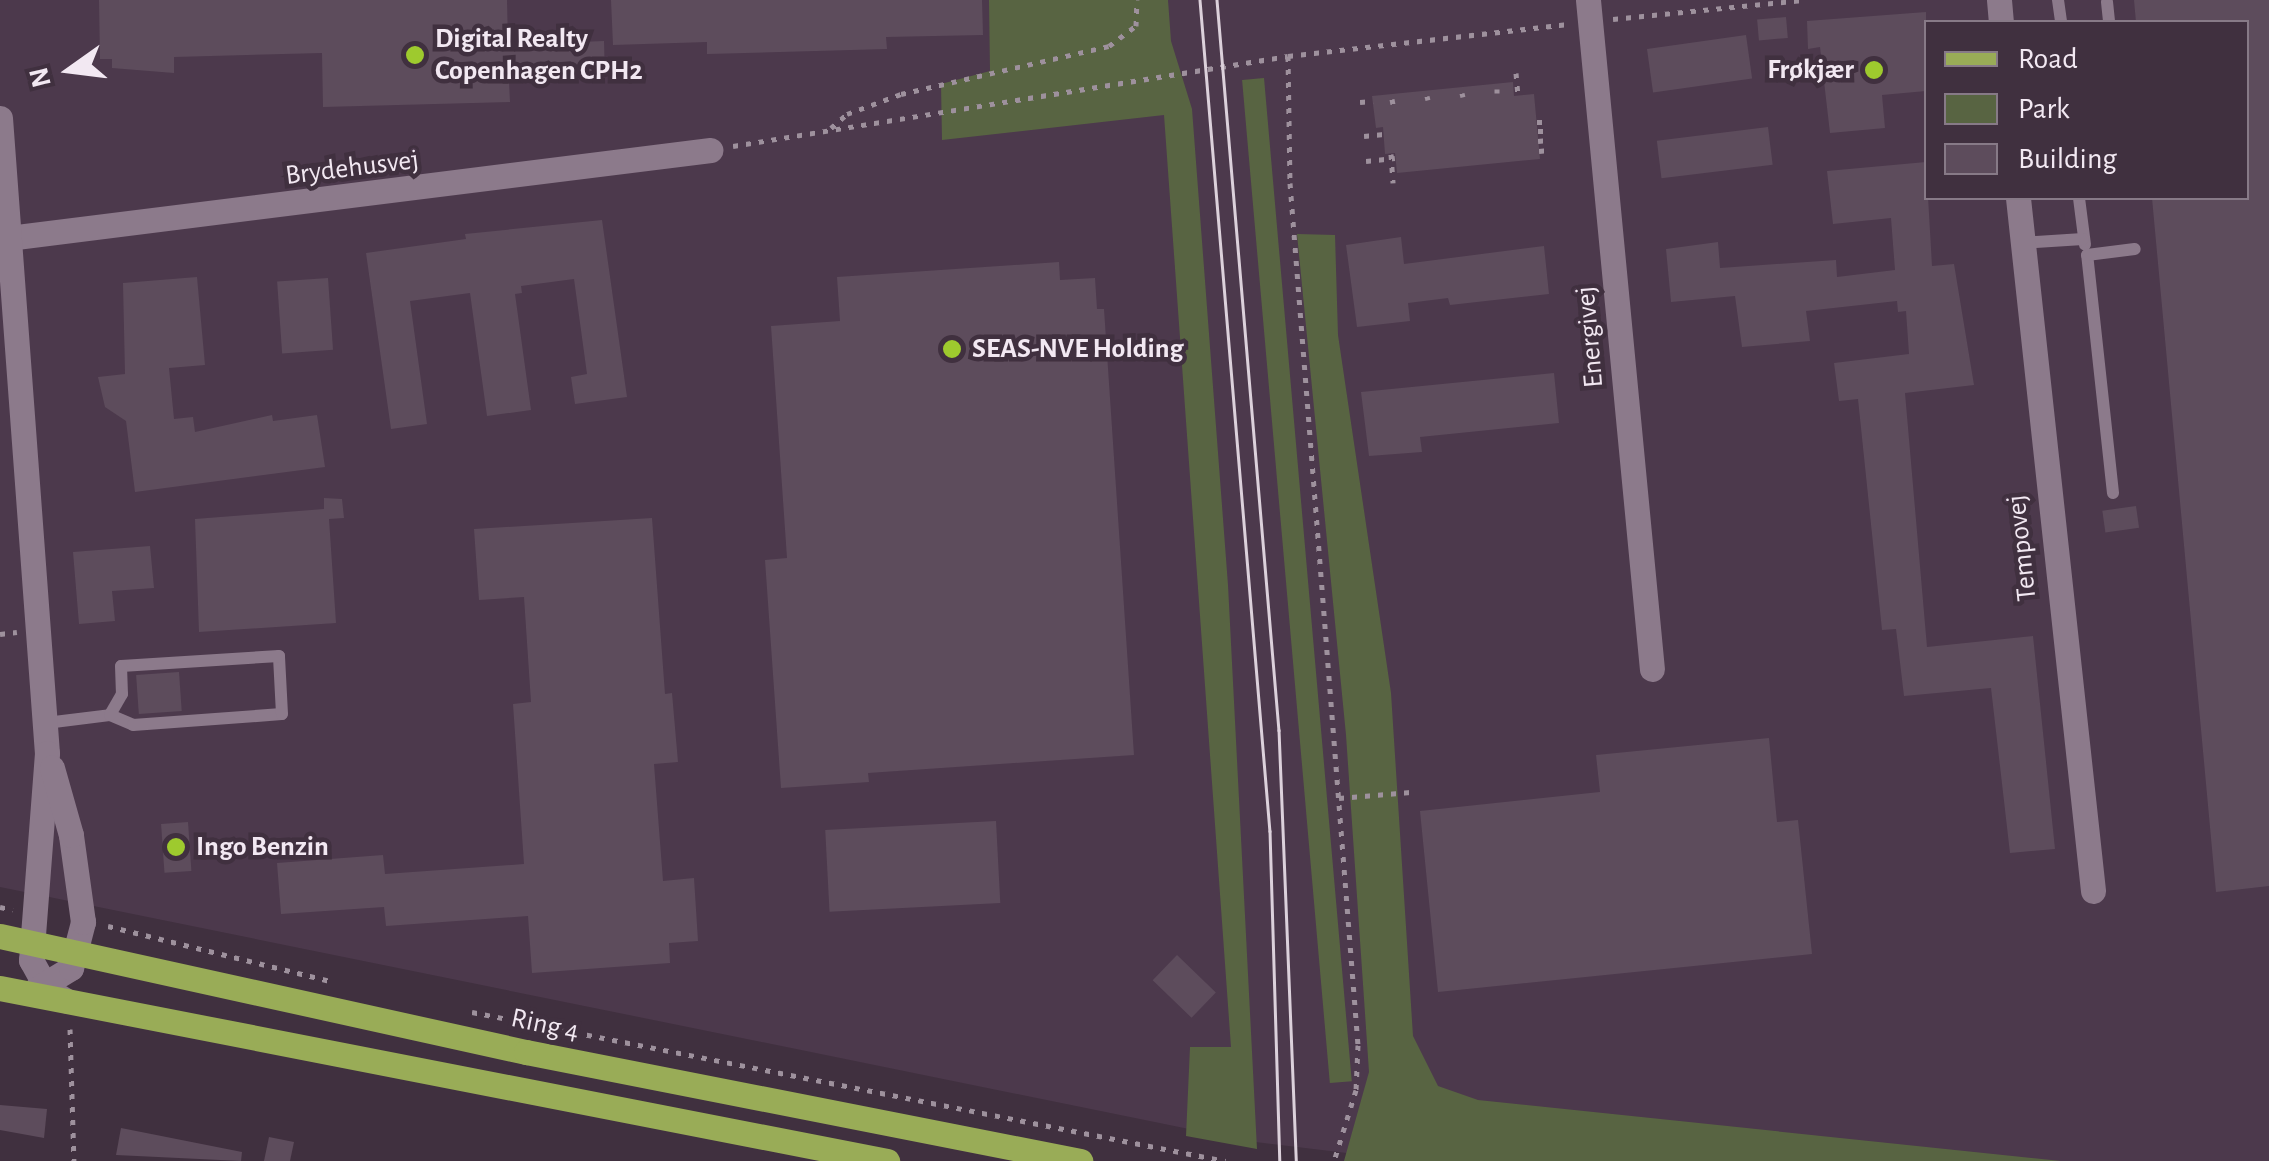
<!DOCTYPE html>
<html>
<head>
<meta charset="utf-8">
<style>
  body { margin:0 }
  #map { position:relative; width:2269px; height:1161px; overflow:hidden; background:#40303f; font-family:"Alegreya Sans",sans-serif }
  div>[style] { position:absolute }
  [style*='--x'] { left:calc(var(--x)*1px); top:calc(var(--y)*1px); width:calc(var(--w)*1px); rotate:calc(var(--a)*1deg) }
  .built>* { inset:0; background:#4c394c }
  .green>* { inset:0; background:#586442; transform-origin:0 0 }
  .building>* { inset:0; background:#5d4c5c; transform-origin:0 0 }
  .path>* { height:5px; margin-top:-2.5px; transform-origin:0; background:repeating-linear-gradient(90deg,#9e919d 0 5px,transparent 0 13px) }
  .lane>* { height:12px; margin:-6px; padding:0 6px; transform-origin:6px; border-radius:6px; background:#8c7a8b }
  .street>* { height:25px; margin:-12.5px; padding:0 12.5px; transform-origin:12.5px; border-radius:12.5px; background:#8c7a8b }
  .secondary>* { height:25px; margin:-12.5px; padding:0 12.5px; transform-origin:12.5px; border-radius:12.5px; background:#8c7a8b }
  .primary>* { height:25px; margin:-12.5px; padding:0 12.5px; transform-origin:12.5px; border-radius:12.5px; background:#99ac57 }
  .tram>* { height:2.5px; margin:-1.25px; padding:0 1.25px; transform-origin:1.25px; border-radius:1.25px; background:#dcd1db }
  .dots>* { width:28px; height:28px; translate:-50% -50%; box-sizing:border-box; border:5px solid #40303f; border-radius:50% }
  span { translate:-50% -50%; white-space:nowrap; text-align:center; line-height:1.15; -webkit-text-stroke:9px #40303f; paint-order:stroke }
  .poi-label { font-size:28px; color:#f2e8f2; font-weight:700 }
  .left { translate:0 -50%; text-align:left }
  .right { translate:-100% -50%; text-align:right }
  .street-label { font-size:28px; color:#f2e8f2 }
  .legend { position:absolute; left:1924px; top:20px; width:325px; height:180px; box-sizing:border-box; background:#40303f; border:2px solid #877a87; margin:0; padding:12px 18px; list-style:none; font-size:30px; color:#f2e8f2 }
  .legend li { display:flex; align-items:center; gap:20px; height:50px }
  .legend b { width:50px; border:2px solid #877a87 }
  .north { position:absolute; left:20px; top:20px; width:100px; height:100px; -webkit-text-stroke:8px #40303f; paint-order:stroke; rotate:256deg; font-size:28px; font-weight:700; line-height:40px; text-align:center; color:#f2e8f2 }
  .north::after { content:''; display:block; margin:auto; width:35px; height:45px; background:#f2e8f2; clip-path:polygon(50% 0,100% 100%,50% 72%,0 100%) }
</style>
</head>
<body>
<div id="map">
  <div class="built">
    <i style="clip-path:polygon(evenodd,0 0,2269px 0,2269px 1161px,1413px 1161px,1248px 1141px,0 887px,0 0,1926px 22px,2246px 22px,2246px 198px,1926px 198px,1926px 22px)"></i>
  </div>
  <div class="green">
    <i style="clip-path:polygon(989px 0,1168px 0,1171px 41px,1192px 109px,1228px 585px,1257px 1149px,1186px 1136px,1190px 1047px,1231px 1047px,1164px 115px,942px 140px,941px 84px,990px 71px)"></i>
    <i style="left:1264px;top:78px;width:1007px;height:22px;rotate:85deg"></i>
    <i style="clip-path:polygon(1297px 234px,1335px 235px,1338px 335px,1391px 693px,1413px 1036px,1438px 1086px,1478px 1100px,2061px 1161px,1344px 1161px,1369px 1072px,1346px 735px)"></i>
  </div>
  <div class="building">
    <i style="clip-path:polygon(99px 0,507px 0,508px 45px,604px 41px,605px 78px,509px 82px,510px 102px,323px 107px,322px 53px,174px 57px,174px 73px,112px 68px,112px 59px,100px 59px)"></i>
    <i style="clip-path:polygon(611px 0,982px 0,983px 35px,886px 37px,887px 49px,707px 54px,707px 42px,613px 45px)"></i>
    <i style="clip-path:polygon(2134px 0,2269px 0,2269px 886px,2216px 892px,2152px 198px,2246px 198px,2246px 22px,2136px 22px)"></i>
    <i style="clip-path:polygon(1926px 12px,1926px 91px,1882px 95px,1885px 128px,1830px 133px,1820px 47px,1808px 49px,1807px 21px)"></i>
    <i style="left:1786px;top:17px;width:21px;height:29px;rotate:85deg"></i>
    <i style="left:1746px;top:35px;width:44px;height:100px;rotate:82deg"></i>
    <i style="clip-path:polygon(1513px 82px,1514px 96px,1534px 94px,1540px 159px,1397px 173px,1395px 153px,1385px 154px,1383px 127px,1376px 128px,1372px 96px)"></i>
    <i style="left:1768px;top:127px;width:38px;height:112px;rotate:83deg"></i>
    <i style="clip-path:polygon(1926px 162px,1932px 266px,1954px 264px,1974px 385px,1905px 393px,1927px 647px,2033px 636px,2055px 849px,2010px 853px,1991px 688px,1904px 696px,1896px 629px,1882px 630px,1858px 399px,1839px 401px,1834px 363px,1909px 354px,1906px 311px,1898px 312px,1897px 301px,1806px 311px,1810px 341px,1742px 347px,1735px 296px,1671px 302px,1666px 249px,1718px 242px,1720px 268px,1836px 260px,1837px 277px,1895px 270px,1891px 218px,1833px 224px,1827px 171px)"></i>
    <i style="clip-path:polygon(602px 220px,627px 397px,575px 404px,571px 377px,587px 374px,574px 279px,521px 286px,522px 293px,515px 294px,531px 410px,487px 416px,470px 293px,410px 301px,427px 424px,391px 429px,366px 253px,466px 239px,465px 234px)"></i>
    <i style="clip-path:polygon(1401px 237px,1404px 264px,1544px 246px,1549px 294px,1450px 305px,1448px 298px,1408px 303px,1410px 321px,1357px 327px,1346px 245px)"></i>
    <i style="clip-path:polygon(1059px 262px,1060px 280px,1095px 278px,1097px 309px,1104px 309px,1134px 755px,868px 773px,869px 782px,781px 788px,765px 560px,787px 558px,771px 326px,840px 321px,837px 277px)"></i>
    <i style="clip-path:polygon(197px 277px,205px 365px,169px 368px,174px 419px,193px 417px,195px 432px,272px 415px,273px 421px,317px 415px,325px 467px,135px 492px,126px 421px,105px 407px,98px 377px,125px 374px,123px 283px)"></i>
    <i style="left:328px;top:278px;width:72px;height:51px;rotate:86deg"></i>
    <i style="clip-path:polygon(1554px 373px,1559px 423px,1420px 437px,1422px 452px,1369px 456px,1361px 392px)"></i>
    <i style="clip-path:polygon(324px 498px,342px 499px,344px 518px,329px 519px,336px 623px,199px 632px,195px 519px,324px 509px)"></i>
    <i style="left:2136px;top:506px;width:22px;height:34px;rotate:82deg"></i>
    <i style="clip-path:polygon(652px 518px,665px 694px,672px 693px,678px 762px,654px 764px,663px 881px,694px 878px,698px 941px,669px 943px,670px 963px,532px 973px,528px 916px,386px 926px,384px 907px,281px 914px,277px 863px,383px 855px,385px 874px,524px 864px,513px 704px,531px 702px,524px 597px,479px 600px,474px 529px)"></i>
    <i style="clip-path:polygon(150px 546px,154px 588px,112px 591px,115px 621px,79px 624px,73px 552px)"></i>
    <i style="left:179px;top:672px;width:39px;height:43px;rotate:86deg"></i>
    <i style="clip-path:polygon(1769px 738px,1777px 822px,1798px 820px,1812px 954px,1438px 992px,1420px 811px,1600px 792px,1596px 755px)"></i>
    <i style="left:996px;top:821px;width:82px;height:171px;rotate:87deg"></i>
    <i style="left:188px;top:822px;width:49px;height:27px;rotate:86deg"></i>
    <i style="left:1177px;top:955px;width:54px;height:35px;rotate:44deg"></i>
    <i style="clip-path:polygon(0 1105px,47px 1109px,44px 1138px,0 1130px)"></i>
    <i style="clip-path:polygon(121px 1128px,242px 1152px,241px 1161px,116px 1155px)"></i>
    <i style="clip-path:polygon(269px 1137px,294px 1142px,290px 1161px,264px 1161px)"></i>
  </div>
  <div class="path">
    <i style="--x:1613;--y:19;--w:191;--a:-5.7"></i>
    <i style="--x:1288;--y:56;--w:127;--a:89.1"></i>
    <i style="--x:1290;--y:183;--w:865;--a:85.49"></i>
    <i style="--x:1358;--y:1045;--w:45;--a:92.5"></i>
    <i style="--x:1356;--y:1090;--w:74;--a:107.2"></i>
    <i style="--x:1516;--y:73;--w:22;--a:85"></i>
    <i style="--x:1497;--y:89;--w:4;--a:90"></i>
    <i style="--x:1462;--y:93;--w:4;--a:76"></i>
    <i style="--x:1427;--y:96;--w:4;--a:76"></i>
    <i style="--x:1392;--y:99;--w:5;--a:79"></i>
    <i style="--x:1360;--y:102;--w:13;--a:-4"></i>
    <i style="--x:1537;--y:122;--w:9;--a:0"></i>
    <i style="--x:831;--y:128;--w:21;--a:-41"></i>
    <i style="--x:847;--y:114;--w:58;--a:-20.3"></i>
    <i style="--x:901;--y:94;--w:213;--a:-13"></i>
    <i style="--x:1109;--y:46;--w:34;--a:-37"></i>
    <i style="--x:1136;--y:26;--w:26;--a:-88"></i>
    <i style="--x:1538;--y:131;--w:9;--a:0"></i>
    <i style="--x:1364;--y:136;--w:20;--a:-6"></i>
    <i style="--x:1538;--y:141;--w:10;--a:-6"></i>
    <i style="--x:733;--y:146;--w:562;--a:-9.21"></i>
    <i style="--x:1288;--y:56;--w:282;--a:-6.5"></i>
    <i style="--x:1539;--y:151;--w:10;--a:-6"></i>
    <i style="--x:1391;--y:154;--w:29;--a:86"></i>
    <i style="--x:1366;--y:161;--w:29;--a:-6"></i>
    <i style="--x:0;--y:634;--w:17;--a:-7"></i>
    <i style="--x:1339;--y:798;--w:72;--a:-4.8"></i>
    <i style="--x:0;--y:907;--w:13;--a:13"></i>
    <i style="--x:108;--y:926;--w:233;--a:13.9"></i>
    <i style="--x:472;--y:1012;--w:768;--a:11.19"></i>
    <i style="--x:70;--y:1029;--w:132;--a:88.3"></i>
  </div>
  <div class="lane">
    <i style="--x:2058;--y:0;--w:22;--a:82"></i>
    <i style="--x:2107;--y:2;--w:20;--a:84"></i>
    <i style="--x:2079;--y:198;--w:47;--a:82.7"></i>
    <i style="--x:2022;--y:243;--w:61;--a:-3.8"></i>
    <i style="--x:2113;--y:493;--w:239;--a:-96.2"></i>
    <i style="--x:2087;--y:255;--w:48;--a:-7.1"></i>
    <i style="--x:46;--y:723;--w:64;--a:-7.1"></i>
    <i style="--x:110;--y:715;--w:25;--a:23"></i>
    <i style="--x:133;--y:725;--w:149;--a:-4.2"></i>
    <i style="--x:282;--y:714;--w:58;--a:-93"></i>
    <i style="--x:279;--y:656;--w:158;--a:176.4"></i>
    <i style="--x:121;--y:666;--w:28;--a:88"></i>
    <i style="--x:122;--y:694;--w:24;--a:120"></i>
  </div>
  <div class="street">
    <i style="--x:1588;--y:0;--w:672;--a:84.54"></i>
    <i style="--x:1999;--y:0;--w:22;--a:85"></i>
    <i style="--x:2018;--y:198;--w:697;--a:83.82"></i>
    <i style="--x:0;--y:239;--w:716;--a:-7.14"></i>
  </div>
  <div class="secondary">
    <i style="--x:0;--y:118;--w:637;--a:85.77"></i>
    <i style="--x:47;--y:753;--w:208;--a:94.4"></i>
    <i style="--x:31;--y:960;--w:33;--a:61"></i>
    <i style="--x:47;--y:989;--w:23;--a:31"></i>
    <i style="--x:35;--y:990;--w:42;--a:-31.4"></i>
    <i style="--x:71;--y:968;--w:48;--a:-75.4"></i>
    <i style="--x:83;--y:922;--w:88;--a:-97.9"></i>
    <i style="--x:71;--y:835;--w:70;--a:-105.8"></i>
  </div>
  <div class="primary">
    <i style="--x:0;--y:936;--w:539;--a:12.44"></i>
    <i style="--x:526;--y:1052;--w:565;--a:11.13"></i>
    <i style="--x:0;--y:988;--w:904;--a:11.04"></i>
  </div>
  <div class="tram">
    <i style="--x:1200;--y:0;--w:834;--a:85.19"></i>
    <i style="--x:1270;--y:831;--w:330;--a:88.3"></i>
    <i style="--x:1217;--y:0;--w:733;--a:85.15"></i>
    <i style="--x:1279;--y:730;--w:431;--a:87.7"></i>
  </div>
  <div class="dots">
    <i style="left:415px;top:55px;background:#9eca2e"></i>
    <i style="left:1874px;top:70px;background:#9eca2e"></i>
    <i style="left:952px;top:349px;background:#9eca2e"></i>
    <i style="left:176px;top:847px;background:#9eca2e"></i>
  </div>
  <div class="poi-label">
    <span class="left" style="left:435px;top:55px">Digital Realty<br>Copenhagen CPH2</span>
    <span class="right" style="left:1854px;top:70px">Frøkjær</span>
    <span class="left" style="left:972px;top:349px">SEAS-NVE Holding</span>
    <span class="left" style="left:196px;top:847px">Ingo Benzin</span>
  </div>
  <div class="street-label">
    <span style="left:352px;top:168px;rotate:-7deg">Brydehusvej</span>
    <span style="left:1590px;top:337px;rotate:-95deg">Energivej</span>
    <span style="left:2022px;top:548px;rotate:-96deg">Tempovej</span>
    <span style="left:545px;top:1025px;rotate:12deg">Ring 4</span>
  </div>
  <ul class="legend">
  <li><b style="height:12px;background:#99ac57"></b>Road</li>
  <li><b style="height:28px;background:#586442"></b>Park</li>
  <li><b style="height:28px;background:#5d4c5c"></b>Building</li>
  </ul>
  <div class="north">N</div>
</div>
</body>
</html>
